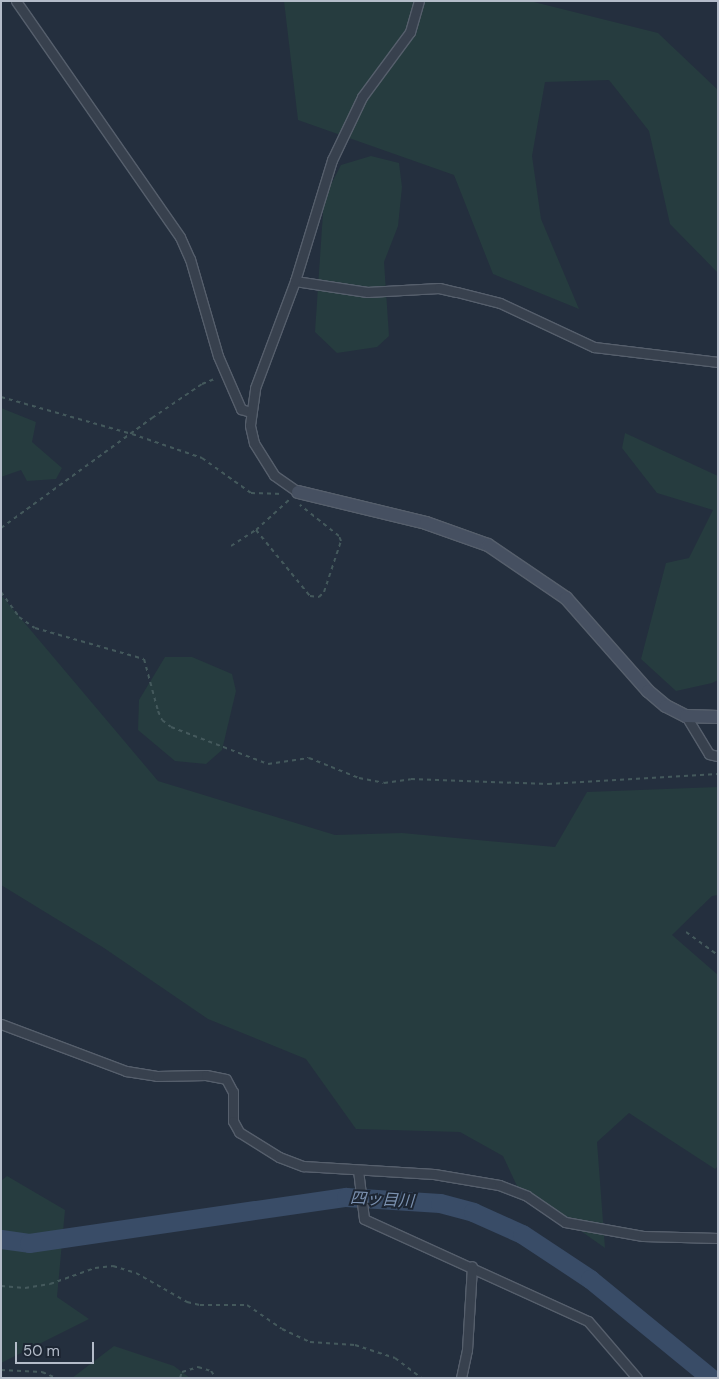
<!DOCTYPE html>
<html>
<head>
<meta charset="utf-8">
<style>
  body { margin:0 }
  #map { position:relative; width:719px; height:1379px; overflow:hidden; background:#242f3e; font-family:"DM Sans","Noto Sans JP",sans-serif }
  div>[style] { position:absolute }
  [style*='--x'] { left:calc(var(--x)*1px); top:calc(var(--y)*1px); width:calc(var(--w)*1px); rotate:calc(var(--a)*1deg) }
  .green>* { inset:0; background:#263c3f }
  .river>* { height:19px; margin:-9.5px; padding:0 9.5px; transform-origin:9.5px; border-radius:9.5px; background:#394c67 }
  .path>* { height:2px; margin-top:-1px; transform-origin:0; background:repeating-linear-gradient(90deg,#44595c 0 4px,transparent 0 8px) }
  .roads { filter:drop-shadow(1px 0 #565f6c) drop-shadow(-1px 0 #565f6c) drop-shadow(0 1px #565f6c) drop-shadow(0 -1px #565f6c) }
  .street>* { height:9px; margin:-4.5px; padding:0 4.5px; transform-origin:4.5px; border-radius:4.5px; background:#38414e }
  .secondary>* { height:12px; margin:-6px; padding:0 6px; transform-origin:6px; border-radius:6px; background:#465061 }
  span { translate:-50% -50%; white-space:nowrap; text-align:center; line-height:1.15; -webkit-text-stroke:4px #1d2633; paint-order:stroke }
  .water-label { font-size:16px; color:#7c92b1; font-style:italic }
  .frame { position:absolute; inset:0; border:2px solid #b4bcc9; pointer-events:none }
  .scale { position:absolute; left:15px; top:1342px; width:79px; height:22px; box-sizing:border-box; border:2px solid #b4bcc9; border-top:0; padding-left:6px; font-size:15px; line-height:18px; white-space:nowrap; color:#b4bcc9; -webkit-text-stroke:4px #1d2633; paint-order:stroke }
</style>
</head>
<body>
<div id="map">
  <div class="green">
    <i style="clip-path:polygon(284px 1px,530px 1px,658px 33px,718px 90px,718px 273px,670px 224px,649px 131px,609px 80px,545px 82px,532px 156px,541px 219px,579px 309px,493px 274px,454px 175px,298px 120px)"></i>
    <i style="clip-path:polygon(371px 156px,399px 163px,402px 187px,398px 226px,384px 262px,389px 336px,377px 347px,337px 353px,315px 332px,324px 198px,341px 165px)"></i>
    <i style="clip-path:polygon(1px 408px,36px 422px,32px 442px,62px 468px,56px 479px,27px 481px,21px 470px,1px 477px)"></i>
    <i style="clip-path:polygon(625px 433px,718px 476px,718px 680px,712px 683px,676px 691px,641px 659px,666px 563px,689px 558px,713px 510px,657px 493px,622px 448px)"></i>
    <i style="clip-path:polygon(1px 595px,158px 781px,335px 835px,402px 833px,555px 847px,587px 792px,718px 787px,718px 895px,712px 896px,672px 935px,718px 975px,718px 1166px,715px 1169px,629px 1113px,597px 1142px,605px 1248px,517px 1186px,503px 1156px,460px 1132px,356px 1129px,306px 1059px,208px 1019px,104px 948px,1px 885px)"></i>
    <i style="clip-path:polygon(165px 657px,192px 657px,232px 674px,236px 691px,222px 750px,206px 764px,175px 761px,138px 730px,139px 700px)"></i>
    <i style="clip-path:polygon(7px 1176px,65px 1210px,57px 1297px,89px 1319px,1px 1363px,1px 1181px)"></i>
    <i style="clip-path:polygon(114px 1346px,174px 1366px,190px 1378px,72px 1378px)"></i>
  </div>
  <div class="river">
    <i style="--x:1;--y:1239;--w:28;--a:8"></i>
    <i style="--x:29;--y:1243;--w:320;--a:-8.3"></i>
    <i style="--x:346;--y:1197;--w:94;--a:3.7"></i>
    <i style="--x:440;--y:1203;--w:34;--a:15"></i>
    <i style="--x:473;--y:1212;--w:54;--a:24.2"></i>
    <i style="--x:522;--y:1234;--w:82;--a:33.5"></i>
    <i style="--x:590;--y:1279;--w:156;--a:39.3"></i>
  </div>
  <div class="path">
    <i style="--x:1;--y:397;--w:136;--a:15.8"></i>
    <i style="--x:132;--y:434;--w:74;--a:18.9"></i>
    <i style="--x:202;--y:458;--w:60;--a:35.5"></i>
    <i style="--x:251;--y:493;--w:32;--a:2"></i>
    <i style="--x:1;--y:528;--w:187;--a:-36.1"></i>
    <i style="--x:152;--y:418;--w:60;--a:-34.2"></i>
    <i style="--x:202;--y:384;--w:16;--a:-22"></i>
    <i style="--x:256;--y:530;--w:85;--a:50.7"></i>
    <i style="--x:310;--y:596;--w:9;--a:6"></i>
    <i style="--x:319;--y:597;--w:7;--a:-45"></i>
    <i style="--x:324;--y:592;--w:54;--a:-71.6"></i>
    <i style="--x:341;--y:541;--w:5;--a:-112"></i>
    <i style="--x:339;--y:536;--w:50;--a:-141.5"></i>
    <i style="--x:231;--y:546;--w:30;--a:-33"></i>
    <i style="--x:256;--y:530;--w:46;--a:-42.4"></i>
    <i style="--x:1;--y:592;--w:31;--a:54"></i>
    <i style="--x:19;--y:617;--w:19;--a:35"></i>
    <i style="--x:35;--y:628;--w:113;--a:15.9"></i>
    <i style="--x:144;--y:659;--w:54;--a:74.9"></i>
    <i style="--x:158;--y:711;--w:10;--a:66"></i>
    <i style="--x:162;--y:720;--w:11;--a:38"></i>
    <i style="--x:171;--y:727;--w:104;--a:20.9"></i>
    <i style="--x:268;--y:764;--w:41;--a:-8.3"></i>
    <i style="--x:309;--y:758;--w:54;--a:21.8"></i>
    <i style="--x:359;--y:778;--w:25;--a:11"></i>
    <i style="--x:384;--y:783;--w:27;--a:-8"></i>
    <i style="--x:411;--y:779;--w:137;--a:2.1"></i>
    <i style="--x:548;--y:784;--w:170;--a:-3.4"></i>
    <i style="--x:686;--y:932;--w:39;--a:36"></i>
    <i style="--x:1;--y:1286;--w:24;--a:5"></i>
    <i style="--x:25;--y:1288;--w:25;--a:-9"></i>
    <i style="--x:50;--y:1284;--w:48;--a:-19.6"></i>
    <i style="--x:95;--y:1268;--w:18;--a:-6"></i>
    <i style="--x:113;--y:1266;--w:24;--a:17"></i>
    <i style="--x:136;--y:1273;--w:59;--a:29.6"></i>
    <i style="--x:187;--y:1302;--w:13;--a:13"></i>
    <i style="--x:200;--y:1305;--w:47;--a:0"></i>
    <i style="--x:247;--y:1305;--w:42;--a:34.4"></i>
    <i style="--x:282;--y:1329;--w:31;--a:25"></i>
    <i style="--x:310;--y:1342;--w:45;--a:3.8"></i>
    <i style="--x:355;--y:1345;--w:42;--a:18"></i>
    <i style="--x:395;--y:1358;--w:34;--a:37"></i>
    <i style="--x:1;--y:1370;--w:41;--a:2.8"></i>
    <i style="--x:42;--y:1372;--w:15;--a:23"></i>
    <i style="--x:180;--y:1378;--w:6;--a:-72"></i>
    <i style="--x:182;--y:1372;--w:17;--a:-17"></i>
    <i style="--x:198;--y:1367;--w:14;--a:17"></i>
    <i style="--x:211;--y:1371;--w:9;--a:54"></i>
  </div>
  <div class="roads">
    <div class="street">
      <i style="--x:16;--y:1;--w:287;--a:55.2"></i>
      <i style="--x:180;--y:237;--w:24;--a:66"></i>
      <i style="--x:190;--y:259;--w:101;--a:73.9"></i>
      <i style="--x:218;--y:356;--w:58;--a:66.5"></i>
      <i style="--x:241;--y:409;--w:9;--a:18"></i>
      <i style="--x:295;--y:281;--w:73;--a:8.7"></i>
      <i style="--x:367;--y:292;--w:72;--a:-3.2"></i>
      <i style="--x:439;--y:288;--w:18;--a:13"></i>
      <i style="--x:457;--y:292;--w:44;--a:14.3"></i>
      <i style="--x:500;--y:303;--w:104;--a:25.1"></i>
      <i style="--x:594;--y:347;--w:125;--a:6.9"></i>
      <i style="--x:298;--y:492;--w:29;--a:-145"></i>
      <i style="--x:274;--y:475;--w:38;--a:-122"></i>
      <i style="--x:254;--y:443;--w:18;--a:-103"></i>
      <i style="--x:250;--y:425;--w:37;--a:-82"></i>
      <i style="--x:255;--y:388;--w:114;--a:-69.5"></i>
      <i style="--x:295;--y:281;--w:127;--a:-73"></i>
      <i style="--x:332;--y:160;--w:70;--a:-64.5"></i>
      <i style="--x:362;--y:97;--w:81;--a:-53.6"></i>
      <i style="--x:410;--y:32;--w:32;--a:-74"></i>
      <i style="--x:686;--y:716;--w:44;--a:58.8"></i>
      <i style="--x:709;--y:754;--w:9;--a:13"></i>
      <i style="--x:1;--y:1024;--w:134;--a:20.6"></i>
      <i style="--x:126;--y:1071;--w:31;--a:9"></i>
      <i style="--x:157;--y:1076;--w:49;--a:-1.2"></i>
      <i style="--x:206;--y:1075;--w:20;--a:11"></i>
      <i style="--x:226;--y:1079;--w:15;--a:62"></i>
      <i style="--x:233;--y:1092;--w:29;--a:90"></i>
      <i style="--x:233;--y:1121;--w:13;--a:61"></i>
      <i style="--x:239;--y:1132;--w:47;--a:32"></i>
      <i style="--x:279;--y:1157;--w:26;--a:21"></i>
      <i style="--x:303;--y:1166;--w:131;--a:3.5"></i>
      <i style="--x:434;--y:1174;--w:66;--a:9.6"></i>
      <i style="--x:499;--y:1185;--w:30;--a:21"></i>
      <i style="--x:527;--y:1196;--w:46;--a:34.4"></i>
      <i style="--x:565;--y:1222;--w:79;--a:10.2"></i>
      <i style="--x:643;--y:1236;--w:75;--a:1.5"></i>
      <i style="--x:358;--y:1170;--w:49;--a:83"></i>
      <i style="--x:364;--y:1219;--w:246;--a:24.5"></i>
      <i style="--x:588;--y:1321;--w:75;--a:49.3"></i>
      <i style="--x:461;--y:1378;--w:29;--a:-78"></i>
      <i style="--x:467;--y:1350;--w:84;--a:-86.6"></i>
    </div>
    <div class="secondary">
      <i style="--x:298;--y:492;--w:132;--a:13.6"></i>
      <i style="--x:426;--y:523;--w:66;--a:19.5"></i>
      <i style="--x:488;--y:545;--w:94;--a:34.2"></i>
      <i style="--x:566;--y:598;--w:124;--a:48.6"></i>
      <i style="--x:648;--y:691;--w:23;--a:40"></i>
      <i style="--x:666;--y:706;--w:22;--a:27"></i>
      <i style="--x:686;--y:716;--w:32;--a:2"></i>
    </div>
  </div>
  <div class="water-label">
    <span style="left:382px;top:1200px;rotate:3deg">四ッ目川</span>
  </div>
  <div class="frame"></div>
  <div class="scale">50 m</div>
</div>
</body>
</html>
